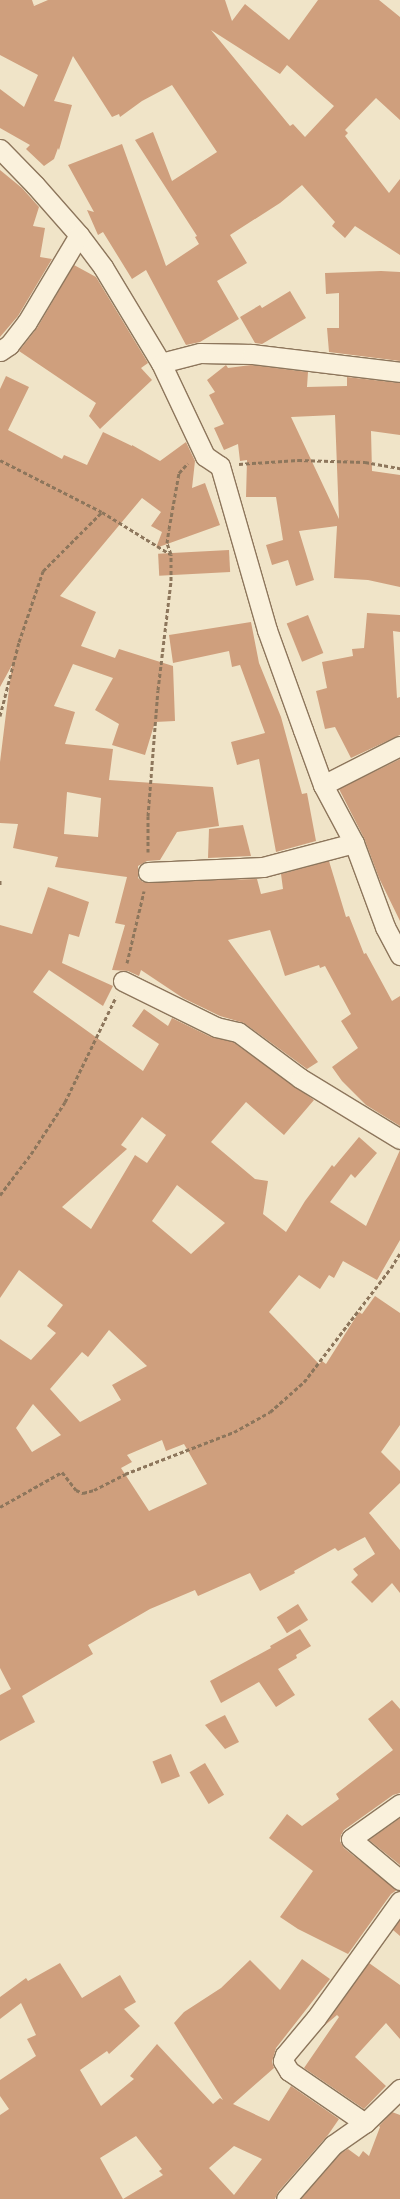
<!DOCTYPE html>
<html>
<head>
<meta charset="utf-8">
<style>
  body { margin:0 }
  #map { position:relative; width:400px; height:2199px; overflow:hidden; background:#f0e4c8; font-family:Georgia,serif }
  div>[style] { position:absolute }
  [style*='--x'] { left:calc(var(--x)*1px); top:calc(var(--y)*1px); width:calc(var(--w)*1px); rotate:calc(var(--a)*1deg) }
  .building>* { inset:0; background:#cf9f7d; transform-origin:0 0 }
  .path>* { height:3px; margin-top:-1.5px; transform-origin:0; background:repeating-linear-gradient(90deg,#8d765c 0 4px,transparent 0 6.5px) }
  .roads { filter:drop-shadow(1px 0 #8d765c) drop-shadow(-1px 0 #8d765c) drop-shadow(0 1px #8d765c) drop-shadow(0 -1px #8d765c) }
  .minor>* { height:19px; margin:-9.5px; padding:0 9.5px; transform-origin:9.5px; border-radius:9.5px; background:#faf1dc }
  span { translate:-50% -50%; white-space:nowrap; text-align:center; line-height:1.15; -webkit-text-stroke:5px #f7eed8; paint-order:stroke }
</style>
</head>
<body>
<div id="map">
  <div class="building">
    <i style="clip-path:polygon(evenodd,0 0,32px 0,34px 6px,48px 0,225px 0,232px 21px,245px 4px,289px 40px,318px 0,379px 0,400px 17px,400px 120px,376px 98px,345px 130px,348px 133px,345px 136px,389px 193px,400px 179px,400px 255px,355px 226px,345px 238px,332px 226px,335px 222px,302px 185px,280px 203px,230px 235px,247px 263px,217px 281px,239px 319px,200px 342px,186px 345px,146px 270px,132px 279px,103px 232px,98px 235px,87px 210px,94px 212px,68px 165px,122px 144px,166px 266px,199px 244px,195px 237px,197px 236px,135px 140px,153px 132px,172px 181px,217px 152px,172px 85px,142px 101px,120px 117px,119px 114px,112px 117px,73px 56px,54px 101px,72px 105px,59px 150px,58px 148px,54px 159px,44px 166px,26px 149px,30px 145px,0 128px,0 89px,24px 107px,38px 75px,0 55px,0 0,211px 30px,280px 74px,287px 65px,334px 106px,305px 137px,293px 124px,290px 126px,211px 30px)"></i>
    <i style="clip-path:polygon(0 170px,22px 188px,39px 207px,33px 226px,45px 228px,40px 257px,52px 259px,18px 316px,0 337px)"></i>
    <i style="clip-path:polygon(74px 265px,96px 277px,148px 363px,141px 368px,152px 380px,100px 429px,89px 416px,96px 403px,19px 351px,37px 328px)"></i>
    <i style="clip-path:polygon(381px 271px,400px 272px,400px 361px,329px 352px,327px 328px,339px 328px,339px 293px,326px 294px,325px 273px)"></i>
    <i style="clip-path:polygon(290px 291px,306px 318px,262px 344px,255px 343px,240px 317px,260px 305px,262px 308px)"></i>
    <i style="clip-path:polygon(evenodd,226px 365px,228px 368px,251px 365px,308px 372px,307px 387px,347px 386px,347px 377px,400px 383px,400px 435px,371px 431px,372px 471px,400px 475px,400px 587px,368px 580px,334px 578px,337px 526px,299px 531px,314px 580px,296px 586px,288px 560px,272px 565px,266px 545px,283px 540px,276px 497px,246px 497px,247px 460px,240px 461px,238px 444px,224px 450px,214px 428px,224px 424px,209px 395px,215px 392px,207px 380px,226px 365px,335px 415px,339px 519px,291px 417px,335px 415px)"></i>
    <i style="clip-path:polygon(evenodd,6px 376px,29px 387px,8px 430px,62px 459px,64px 455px,87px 465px,103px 432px,132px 446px,132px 445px,160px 461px,186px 442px,195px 461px,192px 488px,205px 483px,220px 525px,156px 548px,162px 532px,151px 526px,161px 512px,142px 498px,60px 596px,96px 612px,81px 646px,115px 658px,119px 649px,173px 666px,175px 721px,155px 722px,145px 755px,112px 745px,119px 724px,95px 710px,113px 678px,73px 664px,54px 706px,75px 712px,65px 744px,113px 749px,109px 780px,213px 787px,219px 826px,177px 832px,160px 860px,147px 861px,138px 866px,138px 878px,143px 882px,257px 879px,261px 894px,283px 889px,281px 874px,329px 861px,346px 917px,349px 916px,364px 954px,366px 953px,392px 1001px,400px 996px,400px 1126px,366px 1105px,342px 1081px,332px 1067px,358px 1048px,341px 1021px,351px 1014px,325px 966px,320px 968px,319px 965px,285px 976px,270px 930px,228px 940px,318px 1062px,307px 1069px,244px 1023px,220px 1016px,183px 998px,141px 970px,139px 976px,128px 971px,112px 970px,125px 925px,115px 923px,127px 877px,55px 867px,58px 857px,13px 848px,18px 824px,0 823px,0 762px,12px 665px,0 687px,0 389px,6px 376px,67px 792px,101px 798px,98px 837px,64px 834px,67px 792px)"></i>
    <i style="left:229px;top:550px;width:22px;height:71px;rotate:87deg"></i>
    <i style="clip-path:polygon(367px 613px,400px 615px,400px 632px,393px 631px,397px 698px,400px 697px,400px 735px,351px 758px,335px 727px,325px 729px,316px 691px,327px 688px,322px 662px,353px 656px,352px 649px,364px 648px)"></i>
    <i style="left:308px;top:615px;width:41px;height:23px;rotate:68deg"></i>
    <i style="clip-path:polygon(251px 622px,259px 663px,281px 717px,302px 794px,307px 793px,316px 841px,276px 852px,259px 759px,237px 765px,231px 742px,265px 733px,240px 665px,232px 667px,229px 651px,173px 663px,169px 635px)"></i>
    <i style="clip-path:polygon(400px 759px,400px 921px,379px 878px,364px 838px,339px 789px)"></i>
    <i style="clip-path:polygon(243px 825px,251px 856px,208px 858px,209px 829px)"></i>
    <i style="clip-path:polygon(evenodd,48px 887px,89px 902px,79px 937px,69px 934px,62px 963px,113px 986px,103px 1006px,49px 970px,33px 992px,143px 1071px,159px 1044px,132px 1026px,144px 1009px,168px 1026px,172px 1018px,211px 1037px,233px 1042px,314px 1100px,284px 1135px,246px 1102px,211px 1142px,255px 1179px,268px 1181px,263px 1214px,286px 1232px,305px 1201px,332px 1165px,334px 1167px,359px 1137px,377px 1153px,355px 1178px,351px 1174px,330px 1202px,366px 1226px,400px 1150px,400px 1240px,377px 1280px,343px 1261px,334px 1278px,329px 1275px,320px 1289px,299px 1275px,269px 1312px,319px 1364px,322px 1361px,326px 1364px,359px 1312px,362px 1314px,375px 1296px,400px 1313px,400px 1425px,381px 1452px,400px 1471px,400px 1483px,369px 1513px,400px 1550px,400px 1593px,392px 1583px,372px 1603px,351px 1582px,358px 1575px,353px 1569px,375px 1554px,365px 1537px,338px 1551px,335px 1548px,294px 1571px,295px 1573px,260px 1591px,250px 1573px,198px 1596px,195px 1590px,150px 1609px,88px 1645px,93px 1654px,22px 1696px,35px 1722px,0 1741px,0 1695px,11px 1689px,0 1668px,0 1339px,31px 1360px,56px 1333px,47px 1326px,63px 1305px,19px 1270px,0 1298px,0 925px,32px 934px,48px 887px,142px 1117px,166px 1135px,147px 1163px,135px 1155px,91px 1229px,62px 1207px,127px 1149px,121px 1145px,142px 1117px,48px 887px,177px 1185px,225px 1223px,191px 1254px,152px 1221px,177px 1185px,48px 887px,109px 1330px,147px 1366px,112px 1385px,121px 1400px,80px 1422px,50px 1389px,82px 1352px,88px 1357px,109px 1330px,48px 887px,33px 1404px,61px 1435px,32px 1452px,16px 1428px,33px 1404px,48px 887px,162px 1440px,166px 1451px,184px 1444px,207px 1484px,149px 1511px,121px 1468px,132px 1462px,127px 1455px,162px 1440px)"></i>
    <i style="left:298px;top:1604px;width:19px;height:25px;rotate:58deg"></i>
    <i style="clip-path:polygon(300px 1629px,311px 1646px,296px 1655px,297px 1658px,278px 1669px,295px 1695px,276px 1707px,259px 1682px,221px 1703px,210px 1681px,271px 1648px,270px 1646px)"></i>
    <i style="clip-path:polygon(392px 1700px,400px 1709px,400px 1793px,393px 1795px,344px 1830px,341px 1835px,340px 1841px,344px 1848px,397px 1890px,391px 1894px,348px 1954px,298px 1929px,280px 1917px,313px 1871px,269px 1838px,287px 1814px,302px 1826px,339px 1799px,336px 1794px,393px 1750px,368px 1719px)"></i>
    <i style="clip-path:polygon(225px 1715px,239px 1742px,225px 1749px,205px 1725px)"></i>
    <i style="left:171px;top:1754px;width:24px;height:20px;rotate:68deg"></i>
    <i style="left:205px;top:1763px;width:37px;height:18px;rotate:59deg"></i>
    <i style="clip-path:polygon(400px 1818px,400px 1865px,369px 1840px)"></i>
    <i style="clip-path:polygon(400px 1920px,400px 1936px,393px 1930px)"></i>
    <i style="clip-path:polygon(evenodd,302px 1959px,330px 1979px,276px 2048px,272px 2062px,274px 2068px,233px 2104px,269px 2121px,291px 2086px,339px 2119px,328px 2135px,278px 2192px,275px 2199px,0 2199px,0 2115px,9px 2109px,0 2096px,0 2080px,36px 2056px,27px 2039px,36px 2035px,21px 2003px,0 2019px,0 1997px,26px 1978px,28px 1981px,60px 1963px,82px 1998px,120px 1975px,136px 2002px,124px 2009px,140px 2026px,109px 2054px,107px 2051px,80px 2070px,101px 2106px,134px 2079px,130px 2076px,157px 2044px,213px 2104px,220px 2098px,223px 2100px,174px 2023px,184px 2012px,221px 1988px,250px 1960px,280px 1990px,302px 1959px,136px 2136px,162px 2169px,159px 2171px,163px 2175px,123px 2199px,100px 2158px,136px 2136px,302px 1959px,234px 2146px,262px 2159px,234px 2195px,209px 2168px,234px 2146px)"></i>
    <i style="clip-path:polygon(369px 1963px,400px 1985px,400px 2039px,386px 2023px,355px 2057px,386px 2086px,364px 2109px,304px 2068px,339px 2017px,337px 2015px,324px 2026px)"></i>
    <i style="clip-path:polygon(392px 2112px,400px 2115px,400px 2199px,301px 2199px,341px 2153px,348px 2149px,359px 2157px,363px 2151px,369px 2156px,380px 2127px,379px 2126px)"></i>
  </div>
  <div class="path">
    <i style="--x:0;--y:460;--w:114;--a:27"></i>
    <i style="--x:102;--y:512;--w:80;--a:31.7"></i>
    <i style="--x:239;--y:464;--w:59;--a:-3.9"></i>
    <i style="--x:298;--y:460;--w:67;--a:1.7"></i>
    <i style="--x:365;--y:462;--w:36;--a:10"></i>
    <i style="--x:0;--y:716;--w:76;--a:-75.6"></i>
    <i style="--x:19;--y:642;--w:75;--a:-71.3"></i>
    <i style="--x:43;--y:571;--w:83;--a:-45"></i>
    <i style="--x:148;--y:852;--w:36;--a:-90"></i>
    <i style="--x:148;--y:816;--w:126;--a:-85.5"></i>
    <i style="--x:158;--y:690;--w:110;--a:-83.2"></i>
    <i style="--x:171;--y:581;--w:27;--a:-90"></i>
    <i style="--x:171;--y:554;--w:12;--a:-110"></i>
    <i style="--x:167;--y:543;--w:14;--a:-82"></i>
    <i style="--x:169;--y:529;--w:57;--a:-79.9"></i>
    <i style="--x:179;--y:473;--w:13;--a:-48"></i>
    <i style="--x:0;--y:880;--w:5;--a:90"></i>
    <i style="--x:127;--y:963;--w:74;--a:-76.7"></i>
    <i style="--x:0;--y:1195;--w:51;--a:-52.9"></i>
    <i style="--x:31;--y:1154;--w:62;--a:-56.8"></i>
    <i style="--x:65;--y:1102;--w:117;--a:-64.1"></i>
    <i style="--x:0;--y:1507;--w:71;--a:-29.4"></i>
    <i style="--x:62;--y:1472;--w:23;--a:52"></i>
    <i style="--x:76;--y:1490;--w:8;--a:23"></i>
    <i style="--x:83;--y:1493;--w:11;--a:-15"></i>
    <i style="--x:94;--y:1490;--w:35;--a:-27"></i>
    <i style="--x:125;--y:1474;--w:117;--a:-21.1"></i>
    <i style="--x:234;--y:1432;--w:41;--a:-29.1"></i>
    <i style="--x:270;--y:1412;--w:45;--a:-41.4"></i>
    <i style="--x:304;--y:1382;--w:143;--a:-52.7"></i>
    <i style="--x:391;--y:1268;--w:17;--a:-59"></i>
  </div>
  <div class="roads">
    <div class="minor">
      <i style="--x:0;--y:149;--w:50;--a:45.8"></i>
      <i style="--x:35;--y:185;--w:67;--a:48.7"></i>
      <i style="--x:79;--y:235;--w:40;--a:53"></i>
      <i style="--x:103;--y:267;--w:112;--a:58.9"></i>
      <i style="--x:161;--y:363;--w:103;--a:64.7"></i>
      <i style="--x:205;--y:456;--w:18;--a:34"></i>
      <i style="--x:220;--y:466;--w:171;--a:74"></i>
      <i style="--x:267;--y:630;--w:106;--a:70.2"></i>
      <i style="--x:303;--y:730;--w:59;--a:70"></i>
      <i style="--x:323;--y:785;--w:66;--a:61.9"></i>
      <i style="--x:354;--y:843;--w:90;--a:69.7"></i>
      <i style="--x:385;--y:927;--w:32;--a:62"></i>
      <i style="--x:0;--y:351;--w:11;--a:-34"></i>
      <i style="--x:9;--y:345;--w:29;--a:-52"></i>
      <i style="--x:27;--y:322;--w:101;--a:-59.1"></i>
      <i style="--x:161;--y:363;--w:40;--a:-14.4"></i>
      <i style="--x:200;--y:353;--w:52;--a:1.1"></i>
      <i style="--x:252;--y:354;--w:149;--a:6.9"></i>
      <i style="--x:323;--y:785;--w:86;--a:-26.9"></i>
      <i style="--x:148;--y:872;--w:115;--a:-2.5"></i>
      <i style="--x:263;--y:867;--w:94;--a:-14.8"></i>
      <i style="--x:123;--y:981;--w:104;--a:26.3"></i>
      <i style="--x:216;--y:1027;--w:23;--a:13"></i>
      <i style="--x:238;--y:1032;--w:77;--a:36.6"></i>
      <i style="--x:300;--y:1078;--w:117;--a:31.4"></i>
      <i style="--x:400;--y:1804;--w:60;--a:144.5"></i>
      <i style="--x:351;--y:1839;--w:64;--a:39.9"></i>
      <i style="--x:365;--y:2123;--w:92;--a:-145.6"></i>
      <i style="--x:289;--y:2071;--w:12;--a:-121"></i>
      <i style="--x:283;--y:2061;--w:6;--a:-72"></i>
      <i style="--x:285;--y:2055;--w:48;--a:-50"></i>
      <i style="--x:316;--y:2018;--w:144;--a:-54.3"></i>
      <i style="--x:286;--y:2199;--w:72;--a:-49"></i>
      <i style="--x:333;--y:2145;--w:39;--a:-35"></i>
      <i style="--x:365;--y:2123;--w:49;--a:-44.2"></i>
    </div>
  </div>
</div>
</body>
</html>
